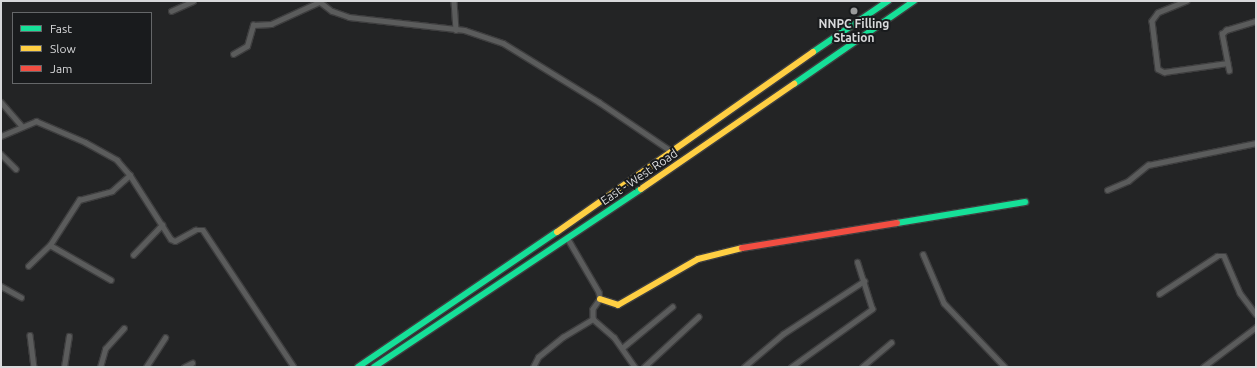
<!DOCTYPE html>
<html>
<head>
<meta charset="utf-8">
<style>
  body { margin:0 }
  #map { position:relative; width:1257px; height:368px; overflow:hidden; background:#232425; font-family:Ubuntu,sans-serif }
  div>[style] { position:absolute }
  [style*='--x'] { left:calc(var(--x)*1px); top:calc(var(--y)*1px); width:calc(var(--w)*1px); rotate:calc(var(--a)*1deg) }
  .roads { filter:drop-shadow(1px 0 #3e3e3f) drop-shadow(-1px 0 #3e3e3f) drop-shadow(0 1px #3e3e3f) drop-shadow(0 -1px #3e3e3f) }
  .street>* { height:4.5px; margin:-2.25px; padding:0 2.25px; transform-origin:2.25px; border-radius:2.25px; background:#5b5c5c }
  .fast>* { height:6px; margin:-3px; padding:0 3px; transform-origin:3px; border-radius:3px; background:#16e098 }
  .slow>* { height:6px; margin:-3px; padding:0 3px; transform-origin:3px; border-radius:3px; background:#ffcf43 }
  .jam>* { height:6px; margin:-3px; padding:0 3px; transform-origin:3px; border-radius:3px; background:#f24e42 }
  .dots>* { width:11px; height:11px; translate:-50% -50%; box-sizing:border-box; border:2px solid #191b1d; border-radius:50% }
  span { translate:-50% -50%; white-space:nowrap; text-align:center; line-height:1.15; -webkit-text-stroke:4px #191b1d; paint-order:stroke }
  .poi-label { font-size:12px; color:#d8d9db; font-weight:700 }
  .street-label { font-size:12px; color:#d8d9db }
  .frame { position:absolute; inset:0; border:2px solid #d8d9db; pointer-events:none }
  .legend { position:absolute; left:12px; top:12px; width:140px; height:72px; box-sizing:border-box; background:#191b1d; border:1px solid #656769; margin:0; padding:5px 7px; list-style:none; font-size:12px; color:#d8d9db }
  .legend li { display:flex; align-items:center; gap:8px; height:20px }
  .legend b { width:20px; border:1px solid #656769 }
</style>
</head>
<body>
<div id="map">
  <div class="roads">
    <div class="street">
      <i style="--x:319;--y:1;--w:16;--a:38"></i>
      <i style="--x:332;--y:11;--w:18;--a:19"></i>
      <i style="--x:349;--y:17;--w:116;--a:6.4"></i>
      <i style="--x:464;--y:30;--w:41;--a:18.4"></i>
      <i style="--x:503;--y:43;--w:113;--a:31.6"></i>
      <i style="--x:599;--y:102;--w:91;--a:34.2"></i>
      <i style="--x:454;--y:1;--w:29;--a:86"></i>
      <i style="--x:1187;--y:1;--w:31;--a:158"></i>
      <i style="--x:1158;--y:13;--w:10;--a:127"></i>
      <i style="--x:1152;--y:21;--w:48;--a:82.9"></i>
      <i style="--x:1158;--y:69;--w:7;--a:27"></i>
      <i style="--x:1164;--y:72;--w:64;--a:-8.1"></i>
      <i style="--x:171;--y:11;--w:24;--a:-24"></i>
      <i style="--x:233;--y:54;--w:16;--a:-30"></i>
      <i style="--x:247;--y:46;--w:22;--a:-74"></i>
      <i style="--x:253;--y:25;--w:18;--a:-3"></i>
      <i style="--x:271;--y:24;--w:53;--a:-24.6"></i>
      <i style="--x:1229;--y:71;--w:38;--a:-101"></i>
      <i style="--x:1222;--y:34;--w:6;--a:-45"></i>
      <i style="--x:1226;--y:30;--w:31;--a:-17"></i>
      <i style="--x:1;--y:102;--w:32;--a:49"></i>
      <i style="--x:1;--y:136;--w:38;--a:-23"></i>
      <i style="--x:36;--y:121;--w:53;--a:23.2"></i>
      <i style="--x:85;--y:142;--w:37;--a:29"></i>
      <i style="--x:117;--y:160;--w:20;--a:49"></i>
      <i style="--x:130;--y:175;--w:76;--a:57.4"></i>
      <i style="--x:171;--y:239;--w:4;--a:27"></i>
      <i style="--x:175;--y:241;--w:23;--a:-29"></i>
      <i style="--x:195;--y:230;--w:8;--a:0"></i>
      <i style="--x:203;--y:230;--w:164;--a:56.4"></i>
      <i style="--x:1;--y:154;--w:21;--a:45"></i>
      <i style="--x:1107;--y:190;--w:23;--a:-23"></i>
      <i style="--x:1128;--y:181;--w:26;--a:-39"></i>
      <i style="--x:1148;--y:165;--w:110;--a:-11.5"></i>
      <i style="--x:568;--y:239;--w:61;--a:59.7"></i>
      <i style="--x:599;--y:292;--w:7;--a:82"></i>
      <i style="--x:600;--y:299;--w:12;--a:125"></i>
      <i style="--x:593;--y:309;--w:10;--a:90"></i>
      <i style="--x:593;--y:319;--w:28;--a:41"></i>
      <i style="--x:614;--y:337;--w:37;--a:55"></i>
      <i style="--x:50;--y:245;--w:70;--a:29.8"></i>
      <i style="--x:923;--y:254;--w:53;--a:66.8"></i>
      <i style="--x:944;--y:303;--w:88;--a:46.4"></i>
      <i style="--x:133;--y:255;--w:42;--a:-46"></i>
      <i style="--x:28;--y:266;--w:30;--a:-44"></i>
      <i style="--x:50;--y:245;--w:54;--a:-57.2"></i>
      <i style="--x:79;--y:200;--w:34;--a:-15"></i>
      <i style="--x:112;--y:191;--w:24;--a:-42"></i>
      <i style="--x:1;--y:286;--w:23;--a:29"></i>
      <i style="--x:1159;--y:294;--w:69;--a:-33.2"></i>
      <i style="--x:1217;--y:256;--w:7;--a:0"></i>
      <i style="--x:1224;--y:256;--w:40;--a:66.6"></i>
      <i style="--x:1240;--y:293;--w:26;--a:53"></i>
      <i style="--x:30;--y:335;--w:32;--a:83"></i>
      <i style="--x:622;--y:348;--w:65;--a:-39.4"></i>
      <i style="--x:64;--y:367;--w:31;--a:-81"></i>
      <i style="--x:100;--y:367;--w:19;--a:-74"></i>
      <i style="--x:105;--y:349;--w:28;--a:-48"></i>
      <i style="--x:146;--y:367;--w:35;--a:-57"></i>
      <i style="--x:184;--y:367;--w:9;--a:-27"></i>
      <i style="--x:533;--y:367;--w:11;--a:-63"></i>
      <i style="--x:538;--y:357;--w:32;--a:-39"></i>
      <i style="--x:563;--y:337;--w:35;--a:-31"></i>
      <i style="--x:644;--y:367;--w:74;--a:-42.8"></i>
      <i style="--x:744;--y:367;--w:51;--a:-40.2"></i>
      <i style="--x:783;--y:334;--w:97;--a:-33.2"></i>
      <i style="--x:791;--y:367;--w:100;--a:-35.6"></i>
      <i style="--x:872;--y:309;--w:49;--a:-107.7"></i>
      <i style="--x:862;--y:367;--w:38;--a:-40"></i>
      <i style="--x:1203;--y:367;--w:66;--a:-37"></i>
    </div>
    <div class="fast">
      <i style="--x:813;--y:52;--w:91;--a:-34.2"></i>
      <i style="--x:794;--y:84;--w:146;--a:-34.7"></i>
      <i style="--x:897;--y:223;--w:130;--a:-9.3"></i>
      <i style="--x:358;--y:367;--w:240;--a:-34.2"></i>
      <i style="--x:374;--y:367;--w:321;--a:-33.7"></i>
    </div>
    <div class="slow">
      <i style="--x:641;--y:189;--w:186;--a:-34.5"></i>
      <i style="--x:557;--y:232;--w:313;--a:-35.1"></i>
      <i style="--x:600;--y:299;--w:19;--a:18"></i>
      <i style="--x:618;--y:305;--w:92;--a:-29.9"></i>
      <i style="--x:698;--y:259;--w:45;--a:-14"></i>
    </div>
    <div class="jam">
      <i style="--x:742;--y:248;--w:157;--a:-9.2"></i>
    </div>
  </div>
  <div class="dots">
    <i style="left:854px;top:11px;background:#999a9b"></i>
  </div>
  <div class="poi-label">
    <span style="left:854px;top:31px">NNPC Filling<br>Station</span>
  </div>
  <div class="street-label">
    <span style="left:639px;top:177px;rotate:-34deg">East - West Road</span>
  </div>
  <div class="frame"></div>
  <ul class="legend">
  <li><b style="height:5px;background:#16e098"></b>Fast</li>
  <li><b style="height:5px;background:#ffcf43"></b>Slow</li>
  <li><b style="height:5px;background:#f24e42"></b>Jam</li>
  </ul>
</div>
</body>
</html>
